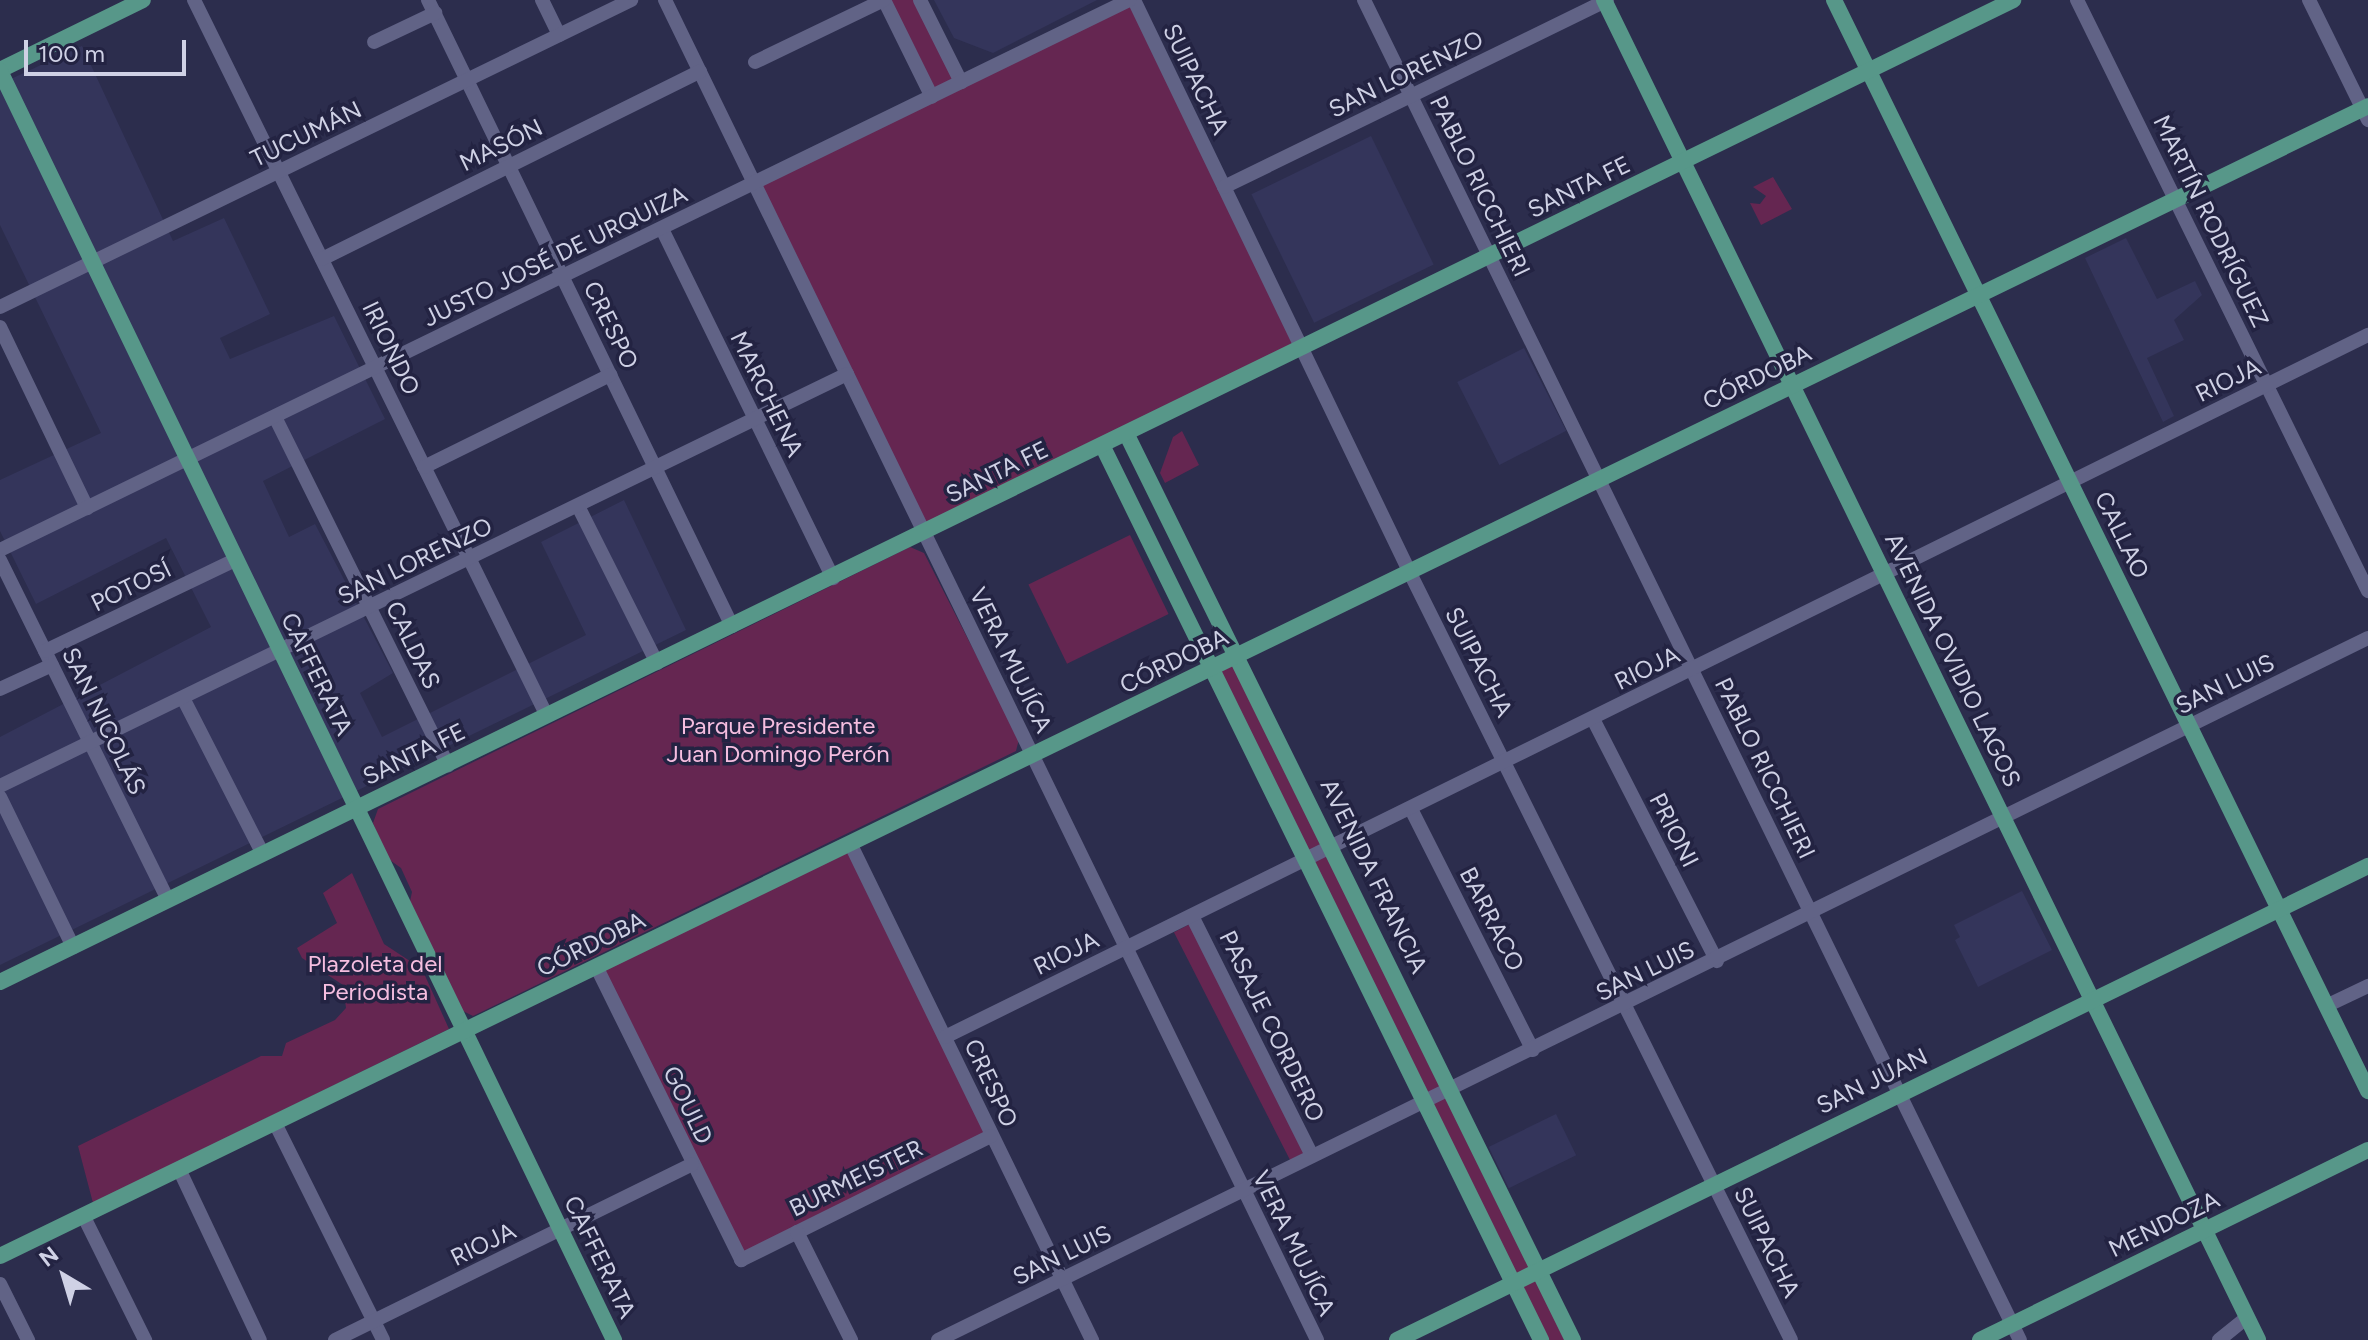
<!DOCTYPE html>
<html>
<head>
<meta charset="utf-8">
<style>
  body { margin:0 }
  #map { position:relative; width:2368px; height:1340px; overflow:hidden; background:#2c2d4d; font-family:Figtree,sans-serif }
  div>[style] { position:absolute }
  [style*='--x'] { left:calc(var(--x)*1px); top:calc(var(--y)*1px); width:calc(var(--w)*1px); rotate:calc(var(--a)*1deg) }
  .built>* { inset:0; background:#34355b; transform-origin:0 0 }
  .green>* { inset:0; background:#652651; transform-origin:0 0 }
  .minor>* { height:14px; margin:-7px; padding:0 7px; transform-origin:7px; border-radius:7px; background:#616386 }
  .major>* { height:16px; margin:-8px; padding:0 8px; transform-origin:8px; border-radius:8px; background:#579789 }
  span { translate:-50% -50%; white-space:nowrap; text-align:center; line-height:1.15; -webkit-text-stroke:7px #232342; paint-order:stroke }
  .street-label { font-size:24px; color:#cfd1e5 }
  .park-label { font-size:24px; color:#f5bddf }
  .north { position:absolute; left:24px; top:1236px; width:80px; height:80px; -webkit-text-stroke:6px #232342; paint-order:stroke; rotate:322deg; font-size:22px; font-weight:700; line-height:32px; text-align:center; color:#cfd1e5 }
  .north::after { content:''; display:block; margin:auto; width:28px; height:36px; background:#cfd1e5; clip-path:polygon(50% 0,100% 100%,50% 72%,0 100%) }
  .scale { position:absolute; left:24px; top:40px; width:162px; height:36px; box-sizing:border-box; border:4px solid #cfd1e5; border-top:0; padding-left:10px; font-size:24px; line-height:28px; white-space:nowrap; color:#cfd1e5; -webkit-text-stroke:6px #232342; paint-order:stroke }
</style>
</head>
<body>
<div id="map">
  <div class="built">
    <i style="clip-path:polygon(934px 0,1097px 0,993px 53px,954px 38px)"></i>
    <i style="clip-path:polygon(82px 46px,173px 241px,224px 218px,270px 314px,220px 338px,230px 359px,334px 316px,385px 419px,263px 481px,289px 537px,315px 524px,393px 673px,360px 693px,382px 737px,586px 635px,541px 542px,624px 500px,686px 630px,0 965px,0 737px,211px 627px,166px 538px,36px 604px,0 531px,0 480px,101px 433px,0 225px,0 84px)"></i>
    <i style="left:1371px;top:136px;width:143px;height:133px;rotate:64deg"></i>
    <i style="clip-path:polygon(2126px 238px,2157px 299px,2195px 281px,2202px 295px,2174px 320px,2184px 340px,2147px 358px,2174px 416px,2163px 422px,2085px 258px)"></i>
    <i style="left:1524px;top:348px;width:93px;height:75px;rotate:63deg"></i>
    <i style="clip-path:polygon(2022px 891px,2052px 950px,1978px 987px,1955px 940px,1960px 937px,1954px 925px)"></i>
    <i style="left:1556px;top:1114px;width:46px;height:75px;rotate:64deg"></i>
  </div>
  <div class="green">
    <i style="clip-path:polygon(884px 0,920px 0,961px 82px,1129px 0,1304px 350px,925px 533px,754px 184px,931px 97px)"></i>
    <i style="clip-path:polygon(1773px 177px,1792px 209px,1761px 225px,1750px 203px,1760px 204px,1766px 196px,1753px 187px)"></i>
    <i style="clip-path:polygon(1182px 431px,1199px 465px,1165px 483px,1160px 473px,1173px 437px)"></i>
    <i style="left:1130px;top:535px;width:88px;height:113px;rotate:64deg"></i>
    <i style="clip-path:polygon(910px 547px,924px 553px,1019px 739px,1016px 751px,473px 1016px,461px 1010px,409px 906px,412px 892px,401px 868px,387px 858px,373px 823px,378px 809px)"></i>
    <i style="left:1237px;top:657px;width:761px;height:26px;rotate:64deg"></i>
    <i style="left:851px;top:845px;width:323px;height:282px;rotate:64deg"></i>
    <i style="clip-path:polygon(352px 873px,384px 944px,422px 969px,449px 1029px,93px 1203px,78px 1146px,261px 1056px,282px 1056px,286px 1043px,335px 1020px,346px 1008px,343px 985px,302px 958px,297px 948px,337px 923px,323px 893px)"></i>
    <i style="left:1190px;top:924px;width:256px;height:18px;rotate:63deg"></i>
  </div>
  <div class="minor">
    <i style="--x:194;--y:0;--w:798;--a:63.76"></i>
    <i style="--x:428;--y:0;--w:696;--a:64.1"></i>
    <i style="--x:542;--y:0;--w:39;--a:64"></i>
    <i style="--x:665;--y:0;--w:1490;--a:64.05"></i>
    <i style="--x:884;--y:0;--w:108;--a:63.7"></i>
    <i style="--x:920;--y:0;--w:92;--a:63.4"></i>
    <i style="--x:1134;--y:0;--w:636;--a:64.28"></i>
    <i style="--x:1410;--y:573;--w:856;--a:63.58"></i>
    <i style="--x:1364;--y:0;--w:1492;--a:63.92"></i>
    <i style="--x:2077;--y:0;--w:659;--a:63.79"></i>
    <i style="--x:2309;--y:0;--w:134;--a:63.8"></i>
    <i style="--x:374;--y:42;--w:68;--a:-25.4"></i>
    <i style="--x:755;--y:62;--w:143;--a:-25.7"></i>
    <i style="--x:1224;--y:187;--w:426;--a:-26"></i>
    <i style="--x:662;--y:229;--w:389;--a:63.9"></i>
    <i style="--x:322;--y:259;--w:422;--a:-26.4"></i>
    <i style="--x:0;--y:307;--w:702;--a:-25.94"></i>
    <i style="--x:0;--y:327;--w:201;--a:64.3"></i>
    <i style="--x:275;--y:417;--w:389;--a:63.6"></i>
    <i style="--x:424;--y:467;--w:208;--a:-26.3"></i>
    <i style="--x:578;--y:506;--w:176;--a:63.3"></i>
    <i style="--x:0;--y:550;--w:1256;--a:-25.97"></i>
    <i style="--x:0;--y:560;--w:379;--a:63.7"></i>
    <i style="--x:45;--y:651;--w:211;--a:-25.6"></i>
    <i style="--x:0;--y:689;--w:57;--a:-24.8"></i>
    <i style="--x:183;--y:698;--w:175;--a:62.9"></i>
    <i style="--x:1593;--y:719;--w:272;--a:62.9"></i>
    <i style="--x:0;--y:786;--w:942;--a:-25.94"></i>
    <i style="--x:0;--y:797;--w:167;--a:64"></i>
    <i style="--x:1411;--y:809;--w:270;--a:63.2"></i>
    <i style="--x:851;--y:845;--w:551;--a:64.04"></i>
    <i style="--x:1192;--y:916;--w:268;--a:63.4"></i>
    <i style="--x:597;--y:968;--w:326;--a:63.7"></i>
    <i style="--x:741;--y:1260;--w:279;--a:-26.4"></i>
    <i style="--x:2326;--y:1006;--w:47;--a:-25.5"></i>
    <i style="--x:945;--y:1037;--w:1587;--a:-26.26"></i>
    <i style="--x:275;--y:1123;--w:242;--a:63.5"></i>
    <i style="--x:179;--y:1169;--w:189;--a:64.7"></i>
    <i style="--x:83;--y:1215;--w:140;--a:63.6"></i>
    <i style="--x:797;--y:1232;--w:121;--a:63.4"></i>
    <i style="--x:0;--y:1284;--w:63;--a:63.4"></i>
    <i style="--x:335;--y:1340;--w:398;--a:-26.2"></i>
    <i style="--x:938;--y:1340;--w:1593;--a:-26.15"></i>
    <i style="--x:2219;--y:1340;--w:36;--a:-39"></i>
  </div>
  <div class="major">
    <i style="--x:1604;--y:0;--w:1491;--a:63.98"></i>
    <i style="--x:1834;--y:0;--w:1215;--a:63.92"></i>
    <i style="--x:0;--y:70;--w:159;--a:-26.1"></i>
    <i style="--x:0;--y:71;--w:1410;--a:64.18"></i>
    <i style="--x:1127;--y:435;--w:1009;--a:63.77"></i>
    <i style="--x:1103;--y:447;--w:995;--a:63.87"></i>
    <i style="--x:0;--y:982;--w:2240;--a:-26"></i>
    <i style="--x:0;--y:1256;--w:2632;--a:-25.9"></i>
    <i style="--x:1397;--y:1340;--w:1081;--a:-26.02"></i>
    <i style="--x:1980;--y:1340;--w:432;--a:-26.1"></i>
  </div>
  <div class="street-label">
    <span style="left:1406px;top:74px;rotate:-26deg">SAN LORENZO</span>
    <span style="left:1196px;top:79px;rotate:64deg">SUIPACHA</span>
    <span style="left:306px;top:134px;rotate:-26deg">TUCUMÁN</span>
    <span style="left:501px;top:145px;rotate:-26deg">MASÓN</span>
    <span style="left:1480px;top:186px;rotate:64deg">PABLO RICCHIERI</span>
    <span style="left:1579px;top:187px;rotate:-26deg">SANTA FE</span>
    <span style="left:2211px;top:221px;rotate:64deg">MARTÍN RODRÍGUEZ</span>
    <span style="left:555px;top:256px;rotate:-26deg">JUSTO JOSÉ DE URQUIZA</span>
    <span style="left:611px;top:325px;rotate:64deg">CRESPO</span>
    <span style="left:391px;top:348px;rotate:64deg">IRIONDO</span>
    <span style="left:1757px;top:377px;rotate:-26deg">CÓRDOBA</span>
    <span style="left:2228px;top:380px;rotate:-26deg">RIOJA</span>
    <span style="left:767px;top:394px;rotate:64deg">MARCHENA</span>
    <span style="left:997px;top:472px;rotate:-26deg">SANTA FE</span>
    <span style="left:2122px;top:535px;rotate:64deg">CALLAO</span>
    <span style="left:415px;top:561px;rotate:-26deg">SAN LORENZO</span>
    <span style="left:131px;top:586px;rotate:-26deg">POTOSÍ</span>
    <span style="left:413px;top:645px;rotate:64deg">CALDAS</span>
    <span style="left:1011px;top:660px;rotate:64deg">VERA MUJÍCA</span>
    <span style="left:1953px;top:660px;rotate:64deg">AVENIDA OVIDIO LAGOS</span>
    <span style="left:1174px;top:661px;rotate:-26deg">CÓRDOBA</span>
    <span style="left:1479px;top:662px;rotate:63deg">SUIPACHA</span>
    <span style="left:1647px;top:668px;rotate:-26deg">RIOJA</span>
    <span style="left:317px;top:674px;rotate:64deg">CAFFERATA</span>
    <span style="left:2225px;top:684px;rotate:-26deg">SAN LUIS</span>
    <span style="left:104px;top:721px;rotate:64deg">SAN NICOLÁS</span>
    <span style="left:414px;top:754px;rotate:-26deg">SANTA FE</span>
    <span style="left:1765px;top:768px;rotate:64deg">PABLO RICCHIERI</span>
    <span style="left:1674px;top:830px;rotate:63deg">PRIONI</span>
    <span style="left:1374px;top:876px;rotate:64deg">AVENIDA FRANCIA</span>
    <span style="left:1492px;top:919px;rotate:63deg">BARRACO</span>
    <span style="left:591px;top:944px;rotate:-26deg">CÓRDOBA</span>
    <span style="left:1066px;top:953px;rotate:-26deg">RIOJA</span>
    <span style="left:1645px;top:971px;rotate:-26deg">SAN LUIS</span>
    <span style="left:1272px;top:1026px;rotate:64deg">PASAJE CORDERO</span>
    <span style="left:1872px;top:1081px;rotate:-26deg">SAN JUAN</span>
    <span style="left:991px;top:1083px;rotate:65deg">CRESPO</span>
    <span style="left:688px;top:1105px;rotate:64deg">GOULD</span>
    <span style="left:856px;top:1178px;rotate:-26deg">BURMEISTER</span>
    <span style="left:2164px;top:1224px;rotate:-26deg">MENDOZA</span>
    <span style="left:1767px;top:1242px;rotate:64deg">SUIPACHA</span>
    <span style="left:1294px;top:1243px;rotate:64deg">VERA MUJÍCA</span>
    <span style="left:483px;top:1244px;rotate:-26deg">RIOJA</span>
    <span style="left:1062px;top:1255px;rotate:-26deg">SAN LUIS</span>
    <span style="left:600px;top:1257px;rotate:64deg">CAFFERATA</span>
  </div>
  <div class="park-label">
    <span style="left:778px;top:740px">Parque Presidente<br>Juan Domingo Perón</span>
    <span style="left:375px;top:978px">Plazoleta del<br>Periodista</span>
  </div>
  <div class="north">N</div>
  <div class="scale">100 m</div>
</div>
</body>
</html>
